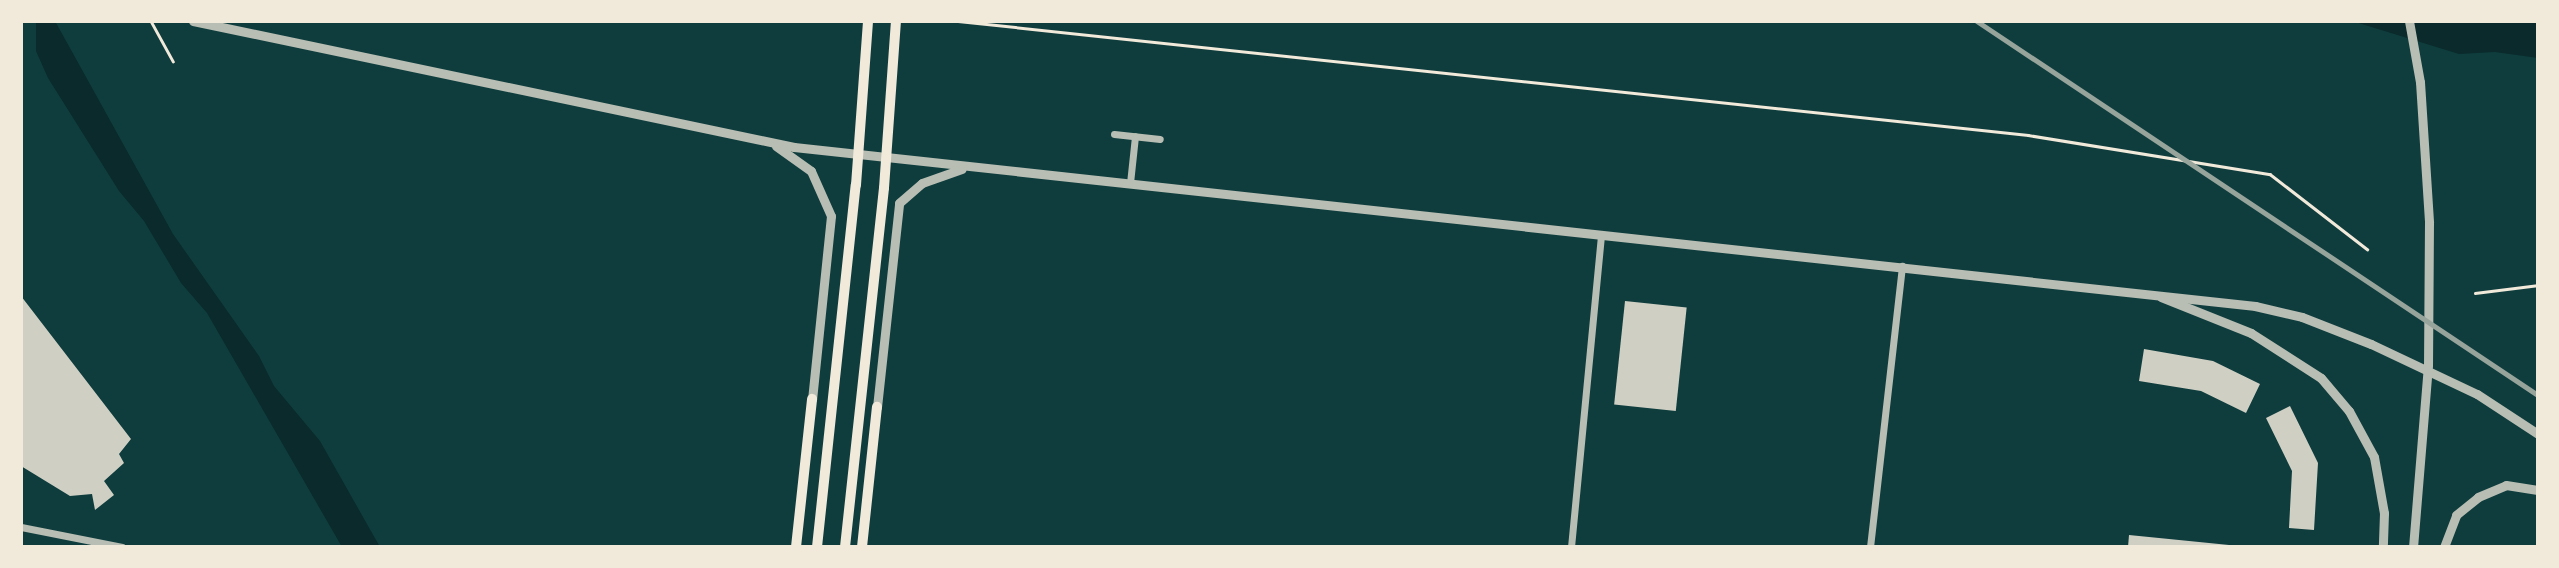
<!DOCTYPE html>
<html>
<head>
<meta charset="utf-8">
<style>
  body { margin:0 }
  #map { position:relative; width:2559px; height:568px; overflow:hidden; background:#0f3d3e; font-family:Manrope,sans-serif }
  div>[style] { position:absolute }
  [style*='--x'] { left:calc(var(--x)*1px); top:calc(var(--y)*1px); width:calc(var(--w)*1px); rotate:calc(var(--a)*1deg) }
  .water>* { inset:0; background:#0a2a2b }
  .building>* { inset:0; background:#cfcfc3; transform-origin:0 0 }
  .path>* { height:2.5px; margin:-1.25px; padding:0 1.25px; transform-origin:1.25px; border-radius:1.25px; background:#f1e9da }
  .minor>* { height:7px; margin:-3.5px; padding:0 3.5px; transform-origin:3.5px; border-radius:3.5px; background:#b8beb3 }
  .tertiary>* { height:9px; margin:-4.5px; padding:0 4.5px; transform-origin:4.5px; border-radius:4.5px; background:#b8beb3 }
  .secondary>* { height:10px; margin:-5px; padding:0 5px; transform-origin:5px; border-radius:5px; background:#f1e9da }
  .rail>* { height:4.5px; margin:-2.25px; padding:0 2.25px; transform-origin:2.25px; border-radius:2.25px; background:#97a49c }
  span { translate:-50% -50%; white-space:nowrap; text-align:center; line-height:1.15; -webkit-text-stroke:5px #f1e9da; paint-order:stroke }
  .frame { position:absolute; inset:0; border:23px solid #f1e9da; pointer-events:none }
</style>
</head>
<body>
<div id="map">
  <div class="water">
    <i style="clip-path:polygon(36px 21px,55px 21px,173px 234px,259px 356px,274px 386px,320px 441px,380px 547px,342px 547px,207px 313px,181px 283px,144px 221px,119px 191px,48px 78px,36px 51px)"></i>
    <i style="clip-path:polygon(2352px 21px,2538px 21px,2538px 58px,2495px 52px,2459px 54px)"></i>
  </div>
  <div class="building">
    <i style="clip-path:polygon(21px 296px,131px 439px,119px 454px,124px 463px,104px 481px,114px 495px,95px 510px,92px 494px,70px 496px,21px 466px)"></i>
    <i style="left:1625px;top:301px;width:62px;height:104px;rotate:6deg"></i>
    <i style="clip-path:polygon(2144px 349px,2213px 361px,2260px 384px,2246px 413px,2201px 391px,2139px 381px)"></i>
    <i style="clip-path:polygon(2290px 406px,2318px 463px,2314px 530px,2289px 528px,2292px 471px,2266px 418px)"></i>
    <i style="clip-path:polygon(2129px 535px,2229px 545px,2229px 547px,2128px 547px)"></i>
  </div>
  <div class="path">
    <i style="--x:151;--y:21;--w:46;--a:61.2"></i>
    <i style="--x:958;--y:21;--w:1076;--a:6.08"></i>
    <i style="--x:2028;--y:135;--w:245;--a:9.2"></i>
    <i style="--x:2270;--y:174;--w:123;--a:37.7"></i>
    <i style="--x:2475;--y:293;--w:64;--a:-7.2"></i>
  </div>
  <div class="minor">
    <i style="--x:1114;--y:134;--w:46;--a:6.2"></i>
    <i style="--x:1130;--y:183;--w:47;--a:-83.9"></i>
    <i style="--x:21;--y:527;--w:103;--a:11.2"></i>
    <i style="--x:1571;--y:547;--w:314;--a:-84.5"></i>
    <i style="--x:1870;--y:547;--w:283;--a:-83.5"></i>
  </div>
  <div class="tertiary">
    <i style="--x:193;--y:21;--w:614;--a:11.84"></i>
    <i style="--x:794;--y:147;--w:1470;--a:6.21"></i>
    <i style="--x:2255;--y:306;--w:48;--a:13.2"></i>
    <i style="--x:2302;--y:317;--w:74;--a:21.4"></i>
    <i style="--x:2371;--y:344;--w:117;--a:25.3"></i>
    <i style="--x:2477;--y:394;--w:73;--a:33.3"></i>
    <i style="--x:2409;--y:21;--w:62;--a:79.8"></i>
    <i style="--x:2420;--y:82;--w:141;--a:86.3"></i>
    <i style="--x:2429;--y:223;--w:142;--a:90.4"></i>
    <i style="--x:2428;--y:365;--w:183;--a:94.7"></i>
    <i style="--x:776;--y:146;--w:43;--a:35.5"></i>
    <i style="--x:811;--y:171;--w:49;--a:66"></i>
    <i style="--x:831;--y:216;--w:184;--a:95.9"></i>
    <i style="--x:2161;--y:297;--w:97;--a:21.8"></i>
    <i style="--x:2251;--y:333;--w:83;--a:32.7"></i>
    <i style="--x:2321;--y:378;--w:43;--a:49.7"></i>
    <i style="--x:2349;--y:411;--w:52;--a:61.5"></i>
    <i style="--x:2374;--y:457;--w:57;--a:79.9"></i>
    <i style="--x:2384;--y:513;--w:34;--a:92"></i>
    <i style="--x:877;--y:407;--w:205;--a:-83.8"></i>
    <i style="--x:899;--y:203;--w:30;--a:-41"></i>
    <i style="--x:922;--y:183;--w:42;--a:-19.3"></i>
    <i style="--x:2444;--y:547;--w:34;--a:-69"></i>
    <i style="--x:2456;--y:515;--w:28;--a:-39"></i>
    <i style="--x:2478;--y:497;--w:30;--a:-23"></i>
    <i style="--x:2506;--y:485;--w:32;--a:9"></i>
  </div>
  <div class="secondary">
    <i style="--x:796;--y:547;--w:149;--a:-83.8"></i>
    <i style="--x:817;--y:547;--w:364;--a:-83.9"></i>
    <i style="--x:856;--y:185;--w:164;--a:-85.8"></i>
    <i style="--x:845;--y:547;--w:361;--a:-83.8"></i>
    <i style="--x:884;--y:188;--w:167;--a:-85.9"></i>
    <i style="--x:862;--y:547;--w:141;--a:-83.9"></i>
  </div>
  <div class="rail">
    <i style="--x:1977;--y:21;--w:674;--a:33.69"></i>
  </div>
  <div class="frame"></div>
</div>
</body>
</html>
